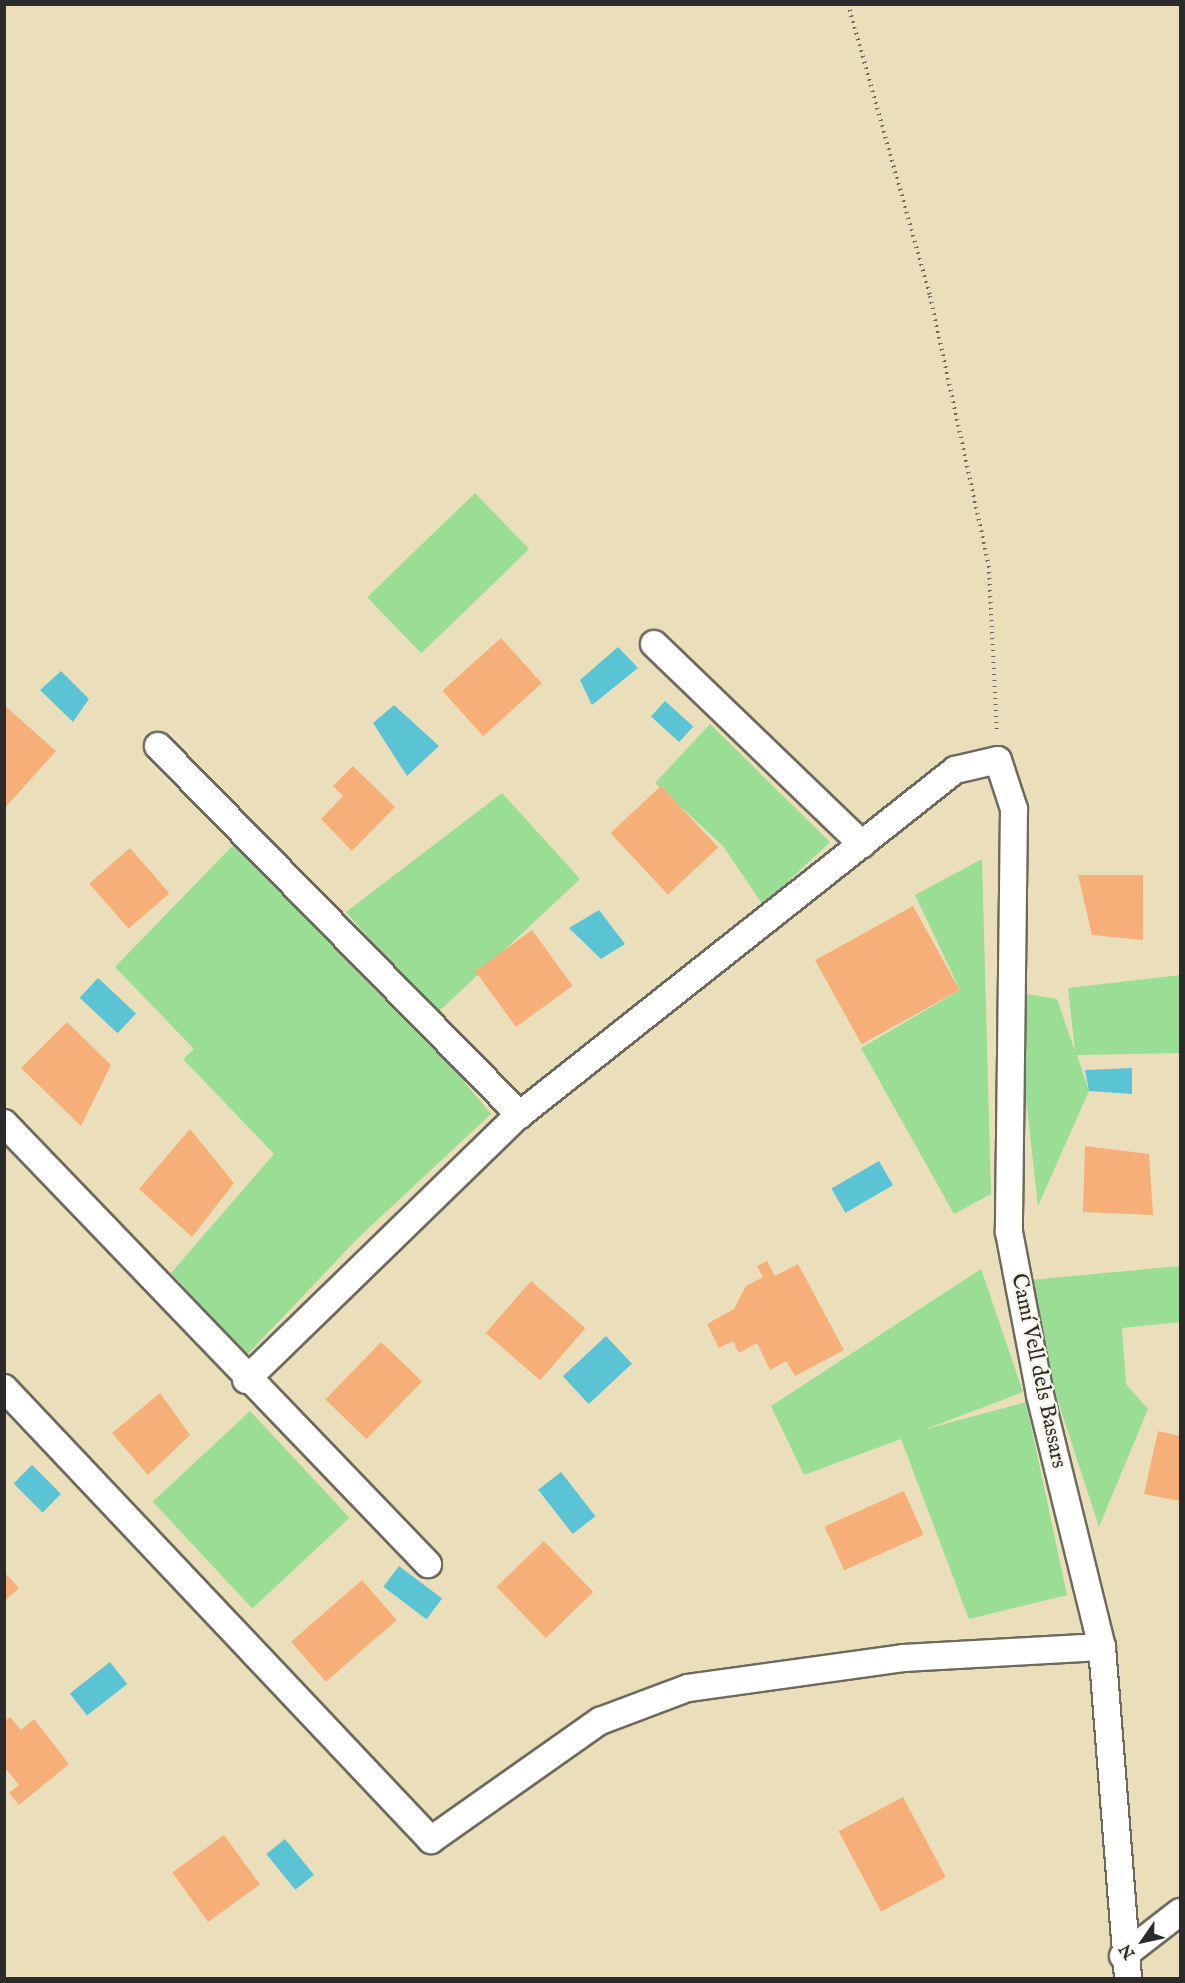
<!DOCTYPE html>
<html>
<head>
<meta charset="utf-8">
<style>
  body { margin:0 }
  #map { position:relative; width:1185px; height:1983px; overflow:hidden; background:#ebdfbb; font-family:"IM FELL English",serif }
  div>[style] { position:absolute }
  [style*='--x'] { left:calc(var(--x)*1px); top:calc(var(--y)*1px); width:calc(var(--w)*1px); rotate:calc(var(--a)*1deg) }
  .green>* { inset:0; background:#9add95; transform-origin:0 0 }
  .water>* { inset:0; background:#5ac4d5; transform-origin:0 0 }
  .building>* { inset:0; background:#f6af79; transform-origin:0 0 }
  .path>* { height:4px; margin-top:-2px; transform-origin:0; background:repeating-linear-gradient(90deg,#6e6a5d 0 1.5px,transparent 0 6px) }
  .roads { filter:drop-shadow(2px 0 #6e6a5d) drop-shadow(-2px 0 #6e6a5d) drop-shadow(0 2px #6e6a5d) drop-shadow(0 -2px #6e6a5d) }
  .street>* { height:26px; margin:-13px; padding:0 13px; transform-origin:13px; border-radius:13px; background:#fff }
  span { translate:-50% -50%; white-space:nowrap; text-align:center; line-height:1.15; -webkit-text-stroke:4.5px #f7f3e8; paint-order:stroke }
  .street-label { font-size:22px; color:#2b2b2b }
  .frame { position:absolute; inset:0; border:6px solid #2b2b2b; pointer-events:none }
  .north { position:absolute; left:1113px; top:1911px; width:60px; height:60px; -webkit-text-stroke:4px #f7f3e8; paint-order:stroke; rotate:236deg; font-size:16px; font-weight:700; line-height:24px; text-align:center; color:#2b2b2b }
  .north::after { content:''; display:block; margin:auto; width:21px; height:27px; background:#2b2b2b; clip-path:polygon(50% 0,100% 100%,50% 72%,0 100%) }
</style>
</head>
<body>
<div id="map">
  <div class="green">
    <i style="left:475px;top:493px;width:78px;height:150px;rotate:46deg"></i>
    <i style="clip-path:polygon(710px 724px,830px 842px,763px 905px,723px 846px,655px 783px)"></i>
    <i style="clip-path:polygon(502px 793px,580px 879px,435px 1015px,346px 912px)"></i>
    <i style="clip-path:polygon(244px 834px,336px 927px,491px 1114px,357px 1239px,247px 1355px,171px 1273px,274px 1154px,183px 1059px,194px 1049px,115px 967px)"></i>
    <i style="clip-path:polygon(982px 859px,991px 1194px,954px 1214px,861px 1048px,960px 990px,915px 895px)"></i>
    <i style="clip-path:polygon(1180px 975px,1180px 1053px,1077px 1055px,1089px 1091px,1038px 1206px,1014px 992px,1057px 999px,1075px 1051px,1068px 988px)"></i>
    <i style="clip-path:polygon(1180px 1266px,1180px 1322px,1122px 1328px,1126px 1384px,1148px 1409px,1099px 1527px,1019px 1281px)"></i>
    <i style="clip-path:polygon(981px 1269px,1023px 1392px,926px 1429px,1026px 1402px,1067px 1595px,969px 1619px,901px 1439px,804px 1475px,771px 1406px)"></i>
    <i style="left:250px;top:1411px;width:146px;height:133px;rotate:47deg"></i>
  </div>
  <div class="water">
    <i style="clip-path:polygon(618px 647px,638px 668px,592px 705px,580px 680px)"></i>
    <i style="clip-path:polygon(61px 671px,89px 699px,73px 722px,40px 690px)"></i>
    <i style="left:665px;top:701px;width:38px;height:21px;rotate:42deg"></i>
    <i style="clip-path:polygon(394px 705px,439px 746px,407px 776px,373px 723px)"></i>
    <i style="clip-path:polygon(599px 910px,625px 944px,601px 959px,569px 928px)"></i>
    <i style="left:98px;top:978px;width:52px;height:27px;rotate:43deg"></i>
    <i style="clip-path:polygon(1132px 1068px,1132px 1094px,1089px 1091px,1085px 1070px)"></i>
    <i style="left:879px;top:1161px;width:28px;height:55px;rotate:60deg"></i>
    <i style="left:606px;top:1336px;width:38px;height:59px;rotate:47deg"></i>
    <i style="left:32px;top:1465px;width:41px;height:26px;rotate:45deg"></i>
    <i style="left:561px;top:1472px;width:56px;height:29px;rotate:52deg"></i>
    <i style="left:399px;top:1566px;width:54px;height:26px;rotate:37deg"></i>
    <i style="left:110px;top:1662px;width:28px;height:51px;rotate:52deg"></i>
    <i style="left:285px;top:1839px;width:46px;height:24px;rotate:51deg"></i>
  </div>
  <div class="building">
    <i style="left:501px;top:638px;width:61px;height:79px;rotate:48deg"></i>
    <i style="clip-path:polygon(4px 705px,56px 751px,4px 809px)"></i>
    <i style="clip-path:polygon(353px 766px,395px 807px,352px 851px,321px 819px,343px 796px,333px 786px)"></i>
    <i style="left:661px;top:786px;width:84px;height:69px;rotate:47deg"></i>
    <i style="left:130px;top:848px;width:60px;height:54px;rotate:49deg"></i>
    <i style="clip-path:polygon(1078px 875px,1143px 875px,1143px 940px,1092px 935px)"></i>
    <i style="left:913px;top:906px;width:96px;height:112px;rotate:61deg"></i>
    <i style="left:532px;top:930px;width:69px;height:70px;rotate:54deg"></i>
    <i style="clip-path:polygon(67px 1022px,111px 1065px,81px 1126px,21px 1068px)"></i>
    <i style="clip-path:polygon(190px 1129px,234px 1183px,192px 1237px,139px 1189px)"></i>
    <i style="clip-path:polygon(1085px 1146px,1149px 1154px,1153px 1215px,1083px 1212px)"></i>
    <i style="clip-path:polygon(767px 1261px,775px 1276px,798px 1264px,844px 1350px,795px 1376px,786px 1361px,770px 1370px,757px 1343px,739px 1353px,733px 1341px,719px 1348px,707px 1324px,734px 1309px,746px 1286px,763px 1277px,757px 1266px)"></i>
    <i style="left:531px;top:1281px;width:72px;height:69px;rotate:41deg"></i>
    <i style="left:381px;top:1342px;width:57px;height:80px;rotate:44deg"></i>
    <i style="clip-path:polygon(160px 1393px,190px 1435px,148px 1475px,112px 1433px)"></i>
    <i style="clip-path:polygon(1158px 1431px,1180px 1436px,1180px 1501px,1144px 1494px)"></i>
    <i style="left:904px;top:1491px;width:48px;height:87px;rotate:66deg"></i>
    <i style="left:544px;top:1541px;width:71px;height:66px;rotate:46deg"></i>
    <i style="clip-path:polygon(4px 1572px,19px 1588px,4px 1601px)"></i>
    <i style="left:362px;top:1580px;width:53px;height:94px;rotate:49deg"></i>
    <i style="clip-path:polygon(10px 1717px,21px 1730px,34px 1719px,69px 1764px,19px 1805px,9px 1793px,19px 1785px,4px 1767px,4px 1721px)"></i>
    <i style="left:903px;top:1797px;width:91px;height:73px;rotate:62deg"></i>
    <i style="left:224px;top:1835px;width:61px;height:64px;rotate:54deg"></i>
  </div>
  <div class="path">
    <i style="--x:848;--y:4;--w:303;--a:74.3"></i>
    <i style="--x:930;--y:296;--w:276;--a:77.7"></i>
    <i style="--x:989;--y:566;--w:167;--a:87.3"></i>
  </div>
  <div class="roads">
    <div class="street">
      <i style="--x:654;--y:644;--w:289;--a:43.9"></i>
      <i style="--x:158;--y:746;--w:517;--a:45.55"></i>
      <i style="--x:4;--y:1123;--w:612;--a:46.13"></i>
      <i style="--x:246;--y:1380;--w:373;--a:-44.2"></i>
      <i style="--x:513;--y:1120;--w:564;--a:-38.37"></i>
      <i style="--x:955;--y:770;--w:44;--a:-13.1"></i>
      <i style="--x:998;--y:760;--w:52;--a:71.9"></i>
      <i style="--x:1014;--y:809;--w:423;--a:90.7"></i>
      <i style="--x:1009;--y:1232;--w:166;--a:79.2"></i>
      <i style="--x:1040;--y:1395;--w:260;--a:76.2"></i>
      <i style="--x:1102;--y:1647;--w:332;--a:85.5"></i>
      <i style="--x:4;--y:1388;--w:622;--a:46.63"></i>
      <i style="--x:431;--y:1840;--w:207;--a:-35.2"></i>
      <i style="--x:600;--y:1721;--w:94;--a:-20.6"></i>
      <i style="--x:688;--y:1688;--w:217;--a:-7.9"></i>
      <i style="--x:903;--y:1658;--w:199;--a:-3.2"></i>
      <i style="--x:1123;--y:1956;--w:72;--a:-37.7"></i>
    </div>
  </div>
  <div class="street-label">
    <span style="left:1038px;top:1371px;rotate:78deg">Camí Vell dels Bassars</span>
  </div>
  <div class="frame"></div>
  <div class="north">N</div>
</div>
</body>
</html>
